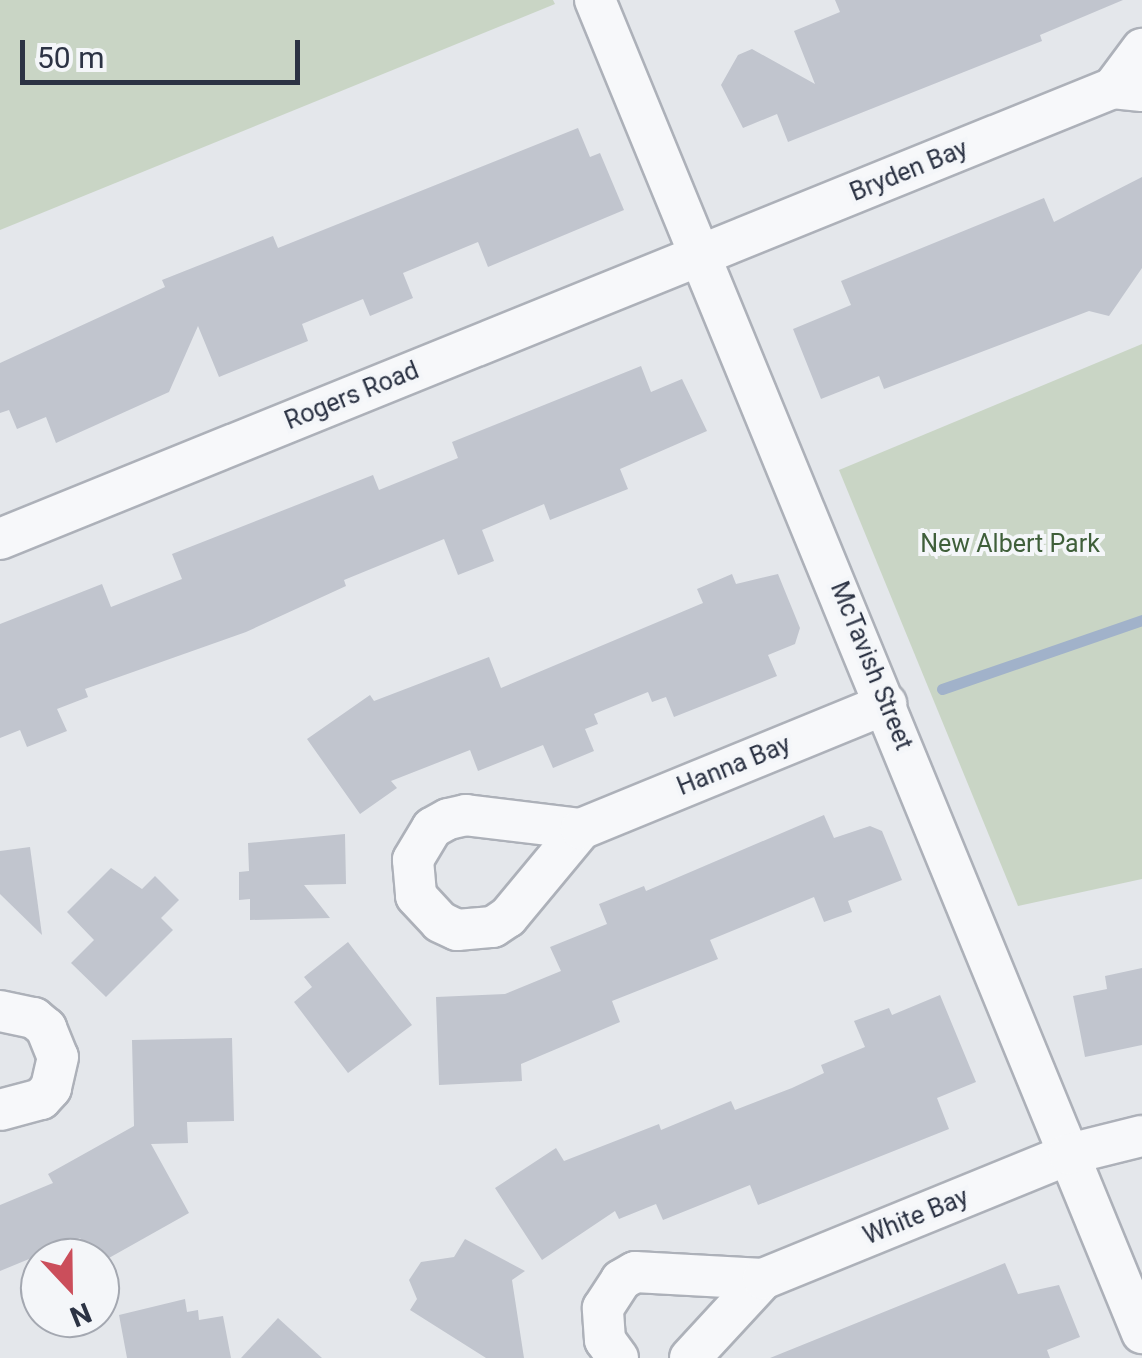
<!DOCTYPE html>
<html>
<head>
<meta charset="utf-8">
<style>
  body { margin:0 }
  #map { position:relative; width:1142px; height:1358px; overflow:hidden; background:#e4e7eb; font-family:Roboto,sans-serif }
  div>[style] { position:absolute }
  [style*='--x'] { left:calc(var(--x)*1px); top:calc(var(--y)*1px); width:calc(var(--w)*1px); rotate:calc(var(--a)*1deg) }
  .green>* { inset:0; background:#c9d5c5 }
  .stream>* { height:11px; margin:-5.5px; padding:0 5.5px; transform-origin:5.5px; border-radius:5.5px; background:#a1b2ca }
  .building>* { inset:0; background:#c1c5ce }
  .roads { filter:drop-shadow(2px 0 #adb1b9) drop-shadow(-2px 0 #adb1b9) drop-shadow(0 2px #adb1b9) drop-shadow(0 -2px #adb1b9) }
  .street>* { height:40px; margin:-20px; padding:0 20px; transform-origin:20px; border-radius:20px; background:#f7f8fa }
  span { translate:-50% -50%; white-space:nowrap; text-align:center; line-height:1.15; -webkit-text-stroke:8px #f4f6f9; paint-order:stroke }
  .street-label { font-size:25px; color:#2c3344 }
  .park-label { font-size:25px; color:#3f5f3a }
  .north { position:absolute; left:20px; top:1238px; width:100px; height:100px; box-sizing:border-box; background:#f4f6f9; border:2px solid #a4a8b1; border-radius:50%; rotate:158deg; font-size:28px; font-weight:700; line-height:40px; text-align:center; color:#2c3344 }
  .north::after { content:''; display:block; margin:auto; width:35px; height:45px; background:#cb4e5b; clip-path:polygon(50% 0,100% 100%,50% 72%,0 100%) }
  .scale { position:absolute; left:20px; top:40px; width:280px; height:45px; box-sizing:border-box; border:5px solid #2c3344; border-top:0; padding-left:12px; font-size:30px; line-height:35px; white-space:nowrap; color:#2c3344; -webkit-text-stroke:8px #f4f6f9; paint-order:stroke }
</style>
</head>
<body>
<div id="map">
  <div class="green">
    <i style="clip-path:polygon(0 0,553px 0,555px 4px,0 230px)"></i>
    <i style="clip-path:polygon(1142px 344px,1142px 879px,1018px 906px,839px 470px)"></i>
  </div>
  <div class="stream">
    <i style="--x:942;--y:689;--w:212;--a:-19"></i>
  </div>
  <div class="building">
    <i style="clip-path:polygon(835px 0,1123px 0,1040px 35px,1042px 41px,788px 142px,777px 114px,743px 128px,721px 85px,738px 55px,752px 49px,815px 84px,794px 31px,840px 12px)"></i>
    <i style="clip-path:polygon(578px 128px,590px 157px,600px 153px,624px 210px,488px 267px,478px 242px,403px 273px,413px 298px,370px 316px,363px 299px,302px 324px,308px 341px,219px 377px,198px 326px,169px 392px,56px 443px,46px 417px,17px 429px,9px 410px,0 413px,0 363px,165px 287px,162px 280px,273px 236px,278px 248px)"></i>
    <i style="clip-path:polygon(1142px 177px,1142px 268px,1109px 316px,1089px 311px,884px 389px,879px 376px,821px 399px,793px 329px,851px 305px,841px 281px,1044px 198px,1054px 222px)"></i>
    <i style="clip-path:polygon(641px 366px,651px 392px,682px 379px,707px 431px,620px 469px,628px 489px,550px 520px,544px 504px,482px 530px,494px 561px,458px 575px,444px 539px,344px 580px,346px 586px,246px 632px,85px 689px,88px 697px,57px 709px,67px 731px,27px 747px,20px 730px,0 738px,0 624px,102px 584px,111px 607px,182px 579px,172px 554px,373px 475px,379px 490px,458px 458px,452px 442px)"></i>
    <i style="clip-path:polygon(732px 574px,736px 584px,778px 574px,800px 628px,795px 644px,768px 655px,777px 676px,674px 717px,666px 697px,652px 702px,648px 692px,594px 714px,598px 724px,585px 729px,594px 751px,553px 768px,543px 745px,478px 771px,470px 750px,391px 781px,397px 788px,360px 814px,307px 739px,370px 695px,374px 701px,489px 657px,501px 688px,703px 603px,697px 589px)"></i>
    <i style="clip-path:polygon(824px 815px,834px 838px,870px 826px,882px 831px,902px 880px,848px 901px,852px 912px,824px 922px,814px 897px,710px 940px,718px 959px,612px 1001px,620px 1022px,521px 1064px,522px 1081px,439px 1085px,436px 997px,505px 994px,561px 971px,550px 947px,607px 924px,599px 904px,644px 886px,646px 891px)"></i>
    <i style="clip-path:polygon(345px 834px,346px 884px,304px 885px,330px 918px,250px 920px,250px 899px,239px 900px,239px 872px,249px 871px,248px 843px)"></i>
    <i style="clip-path:polygon(30px 847px,42px 935px,0 894px,0 851px)"></i>
    <i style="clip-path:polygon(111px 868px,142px 889px,155px 876px,179px 900px,161px 918px,173px 930px,106px 997px,71px 963px,94px 940px,67px 912px)"></i>
    <i style="clip-path:polygon(348px 942px,412px 1025px,348px 1073px,294px 1002px,312px 987px,304px 977px)"></i>
    <i style="clip-path:polygon(1142px 968px,1142px 1045px,1085px 1057px,1073px 996px,1107px 989px,1105px 976px)"></i>
    <i style="clip-path:polygon(940px 995px,976px 1082px,937px 1098px,949px 1129px,758px 1205px,750px 1185px,663px 1220px,656px 1204px,619px 1219px,615px 1211px,542px 1260px,495px 1188px,556px 1148px,564px 1161px,659px 1124px,661px 1130px,731px 1101px,735px 1110px,792px 1088px,824px 1073px,821px 1065px,865px 1047px,854px 1021px,889px 1008px,892px 1015px)"></i>
    <i style="clip-path:polygon(232px 1038px,234px 1121px,187px 1122px,188px 1143px,151px 1144px,189px 1213px,100px 1263px,80px 1238px,0 1271px,0 1205px,53px 1183px,48px 1174px,134px 1126px,132px 1040px)"></i>
    <i style="clip-path:polygon(465px 1239px,525px 1271px,512px 1280px,524px 1358px,486px 1358px,410px 1310px,417px 1299px,409px 1280px,421px 1262px,454px 1257px)"></i>
    <i style="clip-path:polygon(1005px 1263px,1018px 1294px,1059px 1285px,1080px 1337px,1047px 1350px,1050px 1358px,770px 1358px)"></i>
    <i style="clip-path:polygon(185px 1299px,187px 1312px,198px 1310px,199px 1320px,223px 1316px,231px 1358px,127px 1358px,119px 1315px)"></i>
    <i style="clip-path:polygon(278px 1318px,322px 1358px,241px 1358px)"></i>
  </div>
  <div class="roads">
    <div class="street">
      <i style="--x:595;--y:0;--w:1441;--a:67.69"></i>
      <i style="--x:1113;--y:88;--w:49;--a:-53.4"></i>
      <i style="--x:0;--y:539;--w:1201;--a:-22.06"></i>
      <i style="--x:1113;--y:88;--w:29;--a:6"></i>
      <i style="--x:581;--y:829;--w:116;--a:-173.1"></i>
      <i style="--x:466;--y:815;--w:18;--a:167"></i>
      <i style="--x:448;--y:819;--w:18;--a:151"></i>
      <i style="--x:432;--y:828;--w:37;--a:121"></i>
      <i style="--x:413;--y:860;--w:36;--a:85"></i>
      <i style="--x:416;--y:896;--w:35;--a:47"></i>
      <i style="--x:440;--y:922;--w:19;--a:25"></i>
      <i style="--x:457;--y:930;--w:36;--a:-5"></i>
      <i style="--x:493;--y:927;--w:18;--a:-34"></i>
      <i style="--x:508;--y:917;--w:114;--a:-50.3"></i>
      <i style="--x:581;--y:829;--w:330;--a:-22.3"></i>
      <i style="--x:0;--y:1011;--w:35;--a:12"></i>
      <i style="--x:34;--y:1018;--w:16;--a:40"></i>
      <i style="--x:46;--y:1028;--w:31;--a:68"></i>
      <i style="--x:58;--y:1057;--w:32;--a:103"></i>
      <i style="--x:51;--y:1088;--w:15;--a:132"></i>
      <i style="--x:41;--y:1099;--w:42;--a:165"></i>
      <i style="--x:618;--y:1358;--w:22;--a:-126"></i>
      <i style="--x:605;--y:1340;--w:32;--a:-94"></i>
      <i style="--x:603;--y:1308;--w:33;--a:-57"></i>
      <i style="--x:621;--y:1280;--w:16;--a:-30"></i>
      <i style="--x:635;--y:1272;--w:128;--a:3.1"></i>
      <i style="--x:690;--y:1358;--w:108;--a:-47.3"></i>
      <i style="--x:763;--y:1279;--w:331;--a:-22.2"></i>
      <i style="--x:1069;--y:1154;--w:75;--a:-13.9"></i>
    </div>
  </div>
  <div class="street-label">
    <span style="left:909px;top:171px;rotate:-22deg">Bryden Bay</span>
    <span style="left:352px;top:396px;rotate:-22deg">Rogers Road</span>
    <span style="left:871px;top:666px;rotate:68deg">McTavish Street</span>
    <span style="left:734px;top:766px;rotate:-22deg">Hanna Bay</span>
    <span style="left:916px;top:1217px;rotate:-22deg">White Bay</span>
  </div>
  <div class="park-label">
    <span style="left:1010px;top:544px">New Albert Park</span>
  </div>
  <div class="north">N</div>
  <div class="scale">50 m</div>
</div>
</body>
</html>
